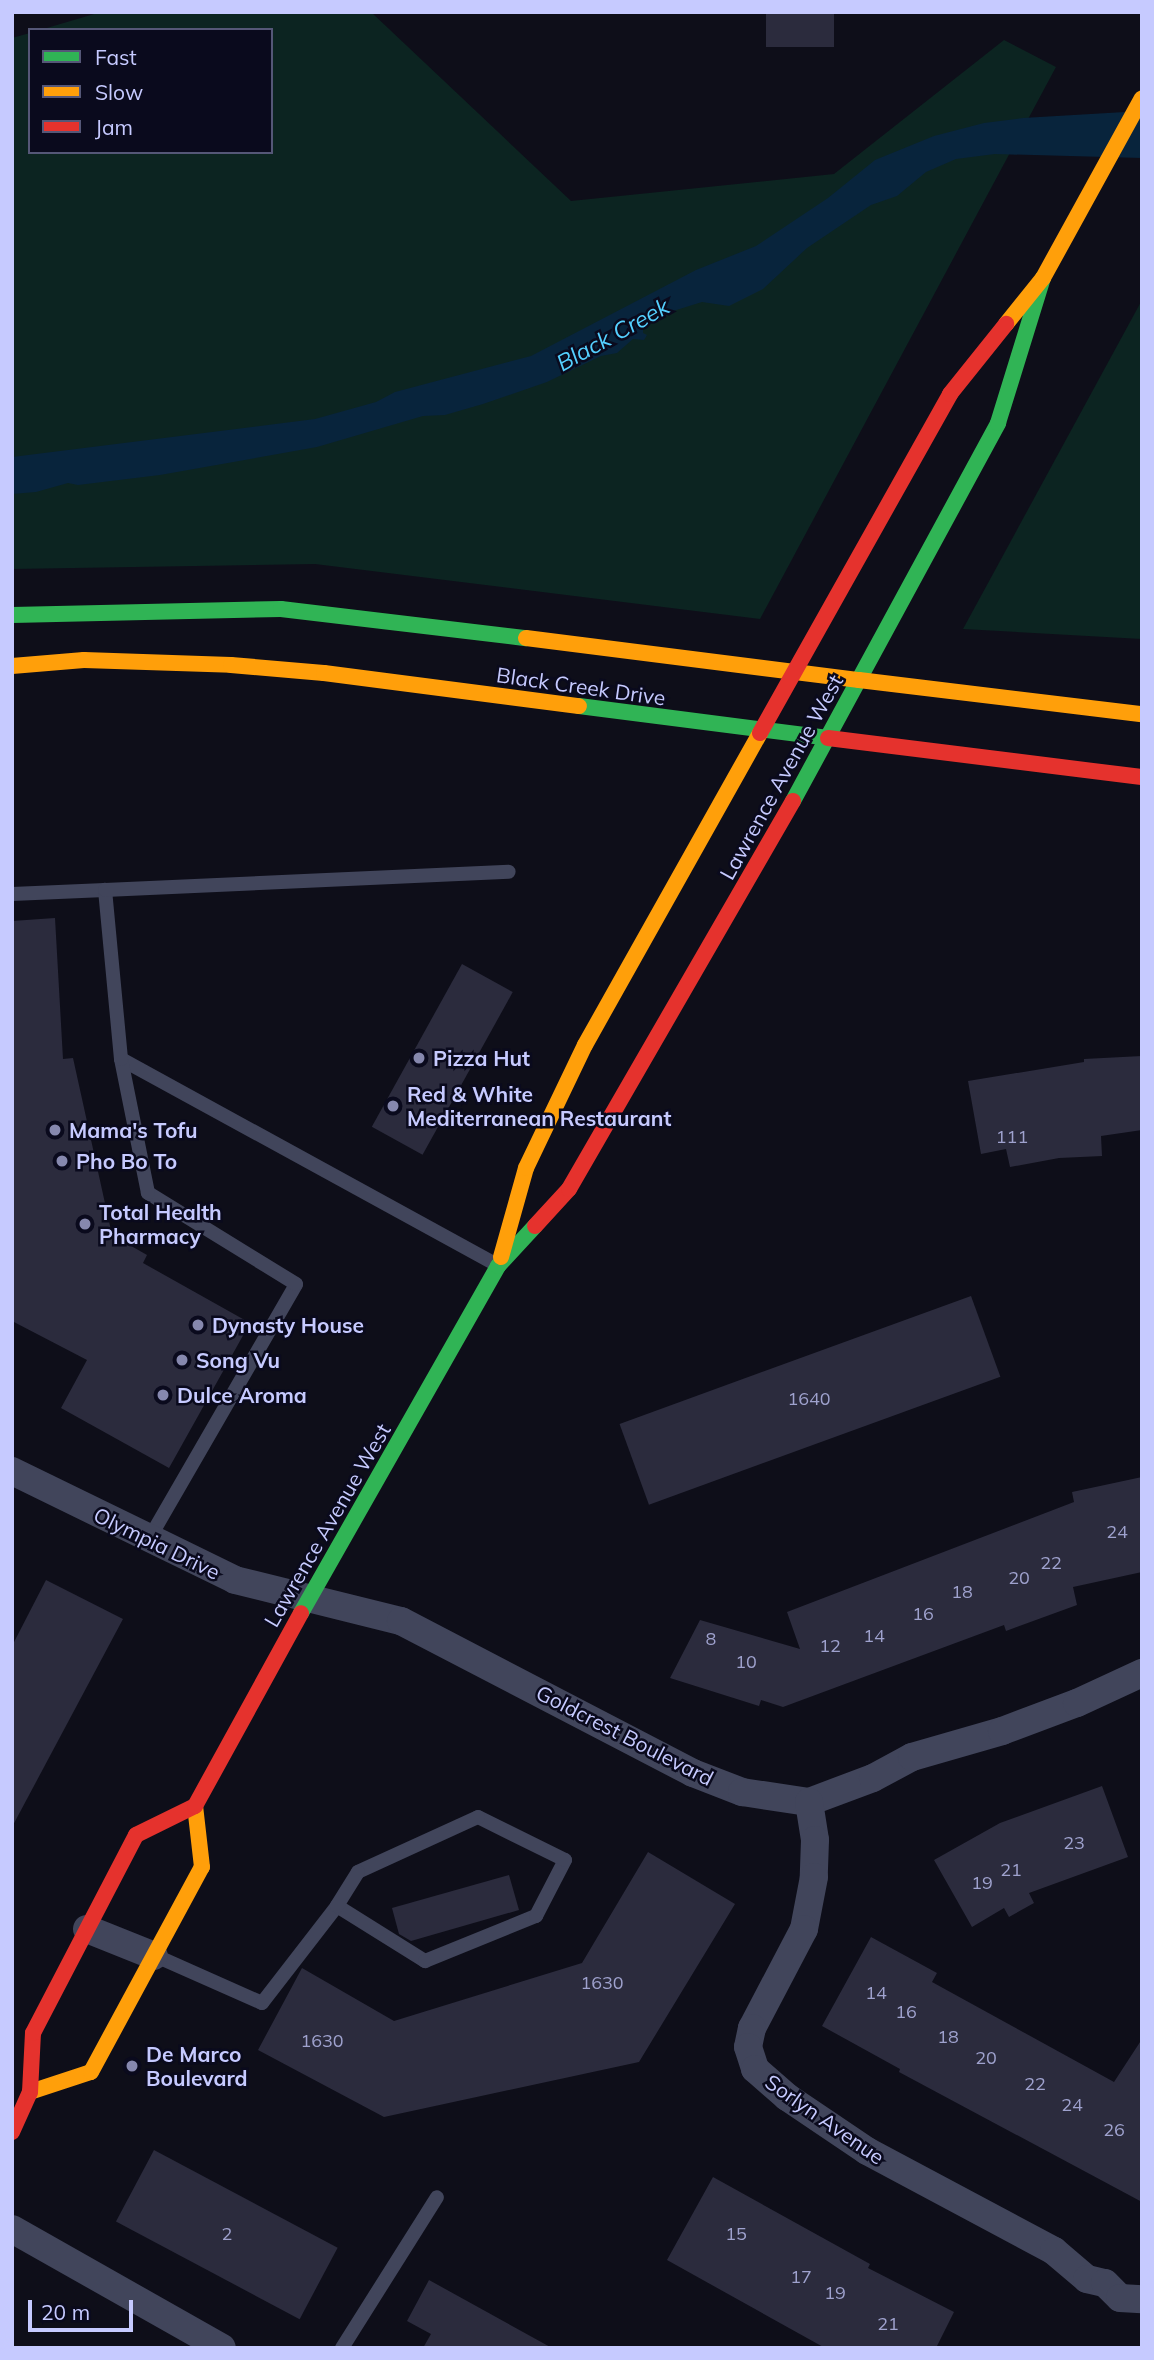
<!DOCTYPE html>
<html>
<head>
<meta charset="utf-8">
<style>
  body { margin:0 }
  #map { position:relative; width:1154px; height:2360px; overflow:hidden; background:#0e0e19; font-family:Mulish,sans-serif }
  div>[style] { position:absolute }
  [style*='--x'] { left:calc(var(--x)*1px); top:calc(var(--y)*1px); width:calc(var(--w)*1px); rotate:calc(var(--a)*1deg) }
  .green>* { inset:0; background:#0c2421 }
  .water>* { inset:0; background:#08243c }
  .building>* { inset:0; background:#2b2b3d; transform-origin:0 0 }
  .lane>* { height:14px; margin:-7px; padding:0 7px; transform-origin:7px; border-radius:7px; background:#41455b }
  .street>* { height:28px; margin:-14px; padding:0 14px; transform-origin:14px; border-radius:14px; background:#41455b }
  .fast>* { height:16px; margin:-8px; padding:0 8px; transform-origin:8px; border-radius:8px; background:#30b455 }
  .slow>* { height:16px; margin:-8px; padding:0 8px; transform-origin:8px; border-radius:8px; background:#ff9f0a }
  .jam>* { height:16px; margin:-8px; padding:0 8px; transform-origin:8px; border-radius:8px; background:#e5322d }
  .dots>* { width:19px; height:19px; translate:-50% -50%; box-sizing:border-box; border:4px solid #0a0a1d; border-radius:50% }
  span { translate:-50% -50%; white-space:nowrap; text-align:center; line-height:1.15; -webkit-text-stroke:5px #0a0a1d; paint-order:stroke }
  .number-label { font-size:18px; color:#9fa2ce }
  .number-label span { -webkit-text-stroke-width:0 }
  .street-label { font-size:21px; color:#c6caff }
  .poi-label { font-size:21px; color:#c6caff; font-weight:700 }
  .left { translate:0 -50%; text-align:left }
  .water-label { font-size:23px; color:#54d0ff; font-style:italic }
  .frame { position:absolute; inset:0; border:14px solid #c6caff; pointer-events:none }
  .legend { position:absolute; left:28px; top:28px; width:245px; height:126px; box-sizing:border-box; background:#0a0a1d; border:2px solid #555777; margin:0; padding:9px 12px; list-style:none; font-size:21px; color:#c6caff }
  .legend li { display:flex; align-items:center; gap:14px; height:35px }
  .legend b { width:35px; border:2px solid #555777 }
  .scale { position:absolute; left:28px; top:2300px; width:105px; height:32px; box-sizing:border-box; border:4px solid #c6caff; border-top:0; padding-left:9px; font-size:21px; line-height:24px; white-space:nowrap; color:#c6caff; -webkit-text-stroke:5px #0a0a1d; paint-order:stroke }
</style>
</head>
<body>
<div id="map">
  <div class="green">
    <i style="clip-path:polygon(101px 12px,371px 12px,571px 201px,834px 174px,1004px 40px,1056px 67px,760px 619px,315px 564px,12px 569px,12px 38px,30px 33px,30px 152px,271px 152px,271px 30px,40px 30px)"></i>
    <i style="clip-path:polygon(1142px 300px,1142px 639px,963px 629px)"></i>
  </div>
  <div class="water">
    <i style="clip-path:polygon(1142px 111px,1142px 158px,995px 154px,956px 159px,926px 172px,897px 196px,871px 205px,807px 248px,763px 289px,729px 306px,702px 302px,670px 312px,643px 328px,643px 333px,647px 335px,644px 340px,633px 339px,617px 353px,601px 356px,547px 382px,483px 404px,445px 415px,423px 416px,317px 447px,160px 475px,78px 485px,68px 483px,36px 492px,12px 494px,12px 457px,315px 419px,376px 402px,395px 392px,531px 356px,696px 270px,756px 246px,828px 198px,875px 160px,934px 136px,984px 123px,1023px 118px)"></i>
  </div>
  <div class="building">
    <i style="left:766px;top:12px;width:68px;height:35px"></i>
    <i style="clip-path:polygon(55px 918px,63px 1059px,73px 1058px,112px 1235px,147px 1255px,143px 1263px,250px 1323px,169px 1468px,61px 1408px,87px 1360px,12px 1321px,12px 921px)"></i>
    <i style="left:462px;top:964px;width:58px;height:186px;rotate:29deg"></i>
    <i style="clip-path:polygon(1142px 1056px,1142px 1130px,1101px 1136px,1102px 1156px,1059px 1158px,1010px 1167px,1006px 1149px,981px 1154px,968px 1081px,1084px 1062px,1084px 1059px)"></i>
    <i style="left:971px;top:1296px;width:86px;height:374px;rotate:70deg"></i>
    <i style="clip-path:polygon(1142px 1477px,1142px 1572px,1073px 1587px,1077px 1605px,1006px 1631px,1004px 1625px,783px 1707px,761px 1700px,759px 1706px,670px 1678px,700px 1620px,800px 1649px,787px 1612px,1074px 1502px,1072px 1492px)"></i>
    <i style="clip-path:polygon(46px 1580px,123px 1619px,12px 1827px,12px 1646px)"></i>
    <i style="clip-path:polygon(1102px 1786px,1128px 1857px,1029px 1893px,1034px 1903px,1009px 1917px,1004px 1908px,972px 1927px,934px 1860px,1000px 1823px)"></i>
    <i style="clip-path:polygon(648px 1852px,735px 1904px,639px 2062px,384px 2117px,258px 2050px,302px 1968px,394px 2021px,582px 1963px)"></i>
    <i style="clip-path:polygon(509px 1875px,519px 1910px,411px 1941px,399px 1934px,392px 1908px)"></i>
    <i style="clip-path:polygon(871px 1937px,937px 1973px,932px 1982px,1114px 2082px,1142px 2039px,1142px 2202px,899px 2072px,900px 2069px,822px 2026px)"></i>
    <i style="left:154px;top:2150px;width:208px;height:81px;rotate:28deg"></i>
    <i style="clip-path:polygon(713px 2177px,870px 2264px,868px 2268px,954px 2312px,936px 2348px,825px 2348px,667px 2260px)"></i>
    <i style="clip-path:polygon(429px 2280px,552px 2348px,423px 2348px,431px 2334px,407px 2321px)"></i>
  </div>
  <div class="lane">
    <i style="--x:12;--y:894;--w:93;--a:-2.5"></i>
    <i style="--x:121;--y:1059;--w:429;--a:28.7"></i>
    <i style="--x:149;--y:1539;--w:294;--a:-60"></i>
    <i style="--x:296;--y:1284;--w:174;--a:-148.4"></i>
    <i style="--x:148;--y:1193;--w:137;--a:-101.4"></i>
    <i style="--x:121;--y:1059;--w:170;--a:-95.4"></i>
    <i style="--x:105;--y:890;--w:404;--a:-2.6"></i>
    <i style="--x:156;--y:1956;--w:116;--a:23.9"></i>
    <i style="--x:262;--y:2003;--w:123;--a:-52.3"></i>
    <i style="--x:337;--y:1906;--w:104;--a:32"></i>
    <i style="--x:425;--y:1961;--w:120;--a:-22.1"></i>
    <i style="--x:536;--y:1916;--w:63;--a:-62.6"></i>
    <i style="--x:565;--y:1860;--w:97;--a:-153.7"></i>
    <i style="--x:478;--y:1817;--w:132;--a:155.4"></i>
    <i style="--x:358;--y:1872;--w:40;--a:122"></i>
    <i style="--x:342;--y:2348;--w:178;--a:-57.8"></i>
  </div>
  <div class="street">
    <i style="--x:12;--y:1471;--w:248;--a:26"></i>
    <i style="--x:235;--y:1580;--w:171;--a:13.9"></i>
    <i style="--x:401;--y:1621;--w:329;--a:27.5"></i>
    <i style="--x:693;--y:1773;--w:53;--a:21.2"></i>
    <i style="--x:742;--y:1792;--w:68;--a:8.5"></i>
    <i style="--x:809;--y:1802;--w:68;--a:-20.6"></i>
    <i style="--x:873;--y:1778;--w:44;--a:-28.3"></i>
    <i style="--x:912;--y:1757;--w:94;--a:-16.1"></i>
    <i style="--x:1002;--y:1731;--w:80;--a:-20.5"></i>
    <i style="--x:1077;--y:1703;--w:72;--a:-24.8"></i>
    <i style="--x:809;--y:1802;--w:38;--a:81"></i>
    <i style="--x:815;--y:1840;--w:37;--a:92"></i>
    <i style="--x:814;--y:1877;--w:53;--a:100.9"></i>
    <i style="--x:804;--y:1929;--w:112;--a:117.7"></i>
    <i style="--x:752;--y:2028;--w:19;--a:102"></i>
    <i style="--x:748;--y:2047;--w:23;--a:72"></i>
    <i style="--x:755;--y:2069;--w:43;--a:41.2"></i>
    <i style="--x:787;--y:2097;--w:97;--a:34"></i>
    <i style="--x:867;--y:2151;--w:212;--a:28.1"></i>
    <i style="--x:1054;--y:2251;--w:43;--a:40.3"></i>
    <i style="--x:1087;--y:2279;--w:18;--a:13"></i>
    <i style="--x:1105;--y:2283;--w:21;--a:45"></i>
    <i style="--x:1120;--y:2298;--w:22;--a:3"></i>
    <i style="--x:87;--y:1929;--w:72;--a:21.9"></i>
    <i style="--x:12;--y:2229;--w:241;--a:29.5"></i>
  </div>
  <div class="fast">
    <i style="--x:12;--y:615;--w:269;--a:-1.3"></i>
    <i style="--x:281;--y:609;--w:247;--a:6.8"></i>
    <i style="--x:579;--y:706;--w:251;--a:7.3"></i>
    <i style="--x:793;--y:801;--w:430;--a:-61.5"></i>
    <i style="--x:998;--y:423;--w:152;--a:-72.8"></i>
    <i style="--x:301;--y:1613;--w:399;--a:-60.4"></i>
    <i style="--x:498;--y:1266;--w:54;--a:-47.2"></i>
  </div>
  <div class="slow">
    <i style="--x:1006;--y:324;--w:59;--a:-51.2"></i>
    <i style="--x:1043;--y:278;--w:205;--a:-61.2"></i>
    <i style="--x:526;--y:638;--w:336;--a:7.2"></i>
    <i style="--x:12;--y:666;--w:72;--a:-4.8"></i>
    <i style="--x:84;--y:660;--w:147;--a:1.9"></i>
    <i style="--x:231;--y:665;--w:93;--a:4.9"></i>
    <i style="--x:324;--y:673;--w:257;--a:7.4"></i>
    <i style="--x:859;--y:680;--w:285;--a:6.9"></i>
    <i style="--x:501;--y:1257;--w:92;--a:-74.3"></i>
    <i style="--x:526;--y:1168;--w:136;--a:-64.4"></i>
    <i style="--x:585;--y:1045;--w:358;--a:-60.7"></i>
    <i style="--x:30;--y:2092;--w:64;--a:-18.2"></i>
    <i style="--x:91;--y:2072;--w:233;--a:-61.6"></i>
    <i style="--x:202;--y:1867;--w:61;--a:-96.5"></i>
  </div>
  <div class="jam">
    <i style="--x:760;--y:733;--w:389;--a:-60.7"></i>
    <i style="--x:950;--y:394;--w:90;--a:-51.3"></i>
    <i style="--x:828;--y:738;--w:316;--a:7.1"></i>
    <i style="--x:535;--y:1226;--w:50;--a:-47.4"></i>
    <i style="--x:569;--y:1189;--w:448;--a:-60"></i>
    <i style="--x:12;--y:2132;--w:44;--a:-65.8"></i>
    <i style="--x:30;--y:2092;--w:59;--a:-87.1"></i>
    <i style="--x:33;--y:2033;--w:223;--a:-62.5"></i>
    <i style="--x:136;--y:1835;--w:66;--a:-26.2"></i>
    <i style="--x:195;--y:1806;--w:220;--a:-61.2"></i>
  </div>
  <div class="dots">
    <i style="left:419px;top:1058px;background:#8688ae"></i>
    <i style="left:393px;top:1106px;background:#8688ae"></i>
    <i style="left:55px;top:1130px;background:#8688ae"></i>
    <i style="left:62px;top:1161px;background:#8688ae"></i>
    <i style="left:85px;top:1224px;background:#8688ae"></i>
    <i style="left:198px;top:1325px;background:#8688ae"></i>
    <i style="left:182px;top:1360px;background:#8688ae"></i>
    <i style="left:163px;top:1395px;background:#8688ae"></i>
    <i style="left:132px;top:2066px;background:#8688ae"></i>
  </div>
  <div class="number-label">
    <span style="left:1012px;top:1137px">111</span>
    <span style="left:809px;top:1399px">1640</span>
    <span style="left:1117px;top:1532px">24</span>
    <span style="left:1051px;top:1563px">22</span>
    <span style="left:1019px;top:1578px">20</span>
    <span style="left:962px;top:1592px">18</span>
    <span style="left:923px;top:1614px">16</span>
    <span style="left:874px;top:1636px">14</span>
    <span style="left:711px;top:1639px">8</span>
    <span style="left:830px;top:1646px">12</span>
    <span style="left:746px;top:1662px">10</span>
    <span style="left:1074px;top:1843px">23</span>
    <span style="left:1011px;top:1870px">21</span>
    <span style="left:982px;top:1883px">19</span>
    <span style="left:602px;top:1983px">1630</span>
    <span style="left:876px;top:1993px">14</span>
    <span style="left:906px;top:2012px">16</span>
    <span style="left:948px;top:2037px">18</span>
    <span style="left:322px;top:2041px">1630</span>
    <span style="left:986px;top:2058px">20</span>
    <span style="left:1035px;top:2084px">22</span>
    <span style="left:1072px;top:2105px">24</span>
    <span style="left:1114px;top:2130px">26</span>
    <span style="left:227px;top:2234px">2</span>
    <span style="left:736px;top:2234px">15</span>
    <span style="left:801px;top:2277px">17</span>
    <span style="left:835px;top:2293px">19</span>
    <span style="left:888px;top:2324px">21</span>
  </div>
  <div class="street-label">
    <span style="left:581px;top:686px;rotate:8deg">Black Creek Drive</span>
    <span style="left:781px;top:777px;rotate:-61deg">Lawrence Avenue West</span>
    <span style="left:327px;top:1525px;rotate:-60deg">Lawrence Avenue West</span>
    <span style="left:157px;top:1543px;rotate:26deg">Olympia Drive</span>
    <span style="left:625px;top:1735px;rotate:27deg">Goldcrest Boulevard</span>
    <span style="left:825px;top:2119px;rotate:35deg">Sorlyn Avenue</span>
  </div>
  <div class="poi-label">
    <span class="left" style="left:433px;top:1058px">Pizza Hut</span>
    <span class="left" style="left:407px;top:1106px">Red &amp; White<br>Mediterranean Restaurant</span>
    <span class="left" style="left:69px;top:1130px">Mama's Tofu</span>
    <span class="left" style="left:76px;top:1161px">Pho Bo To</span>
    <span class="left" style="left:99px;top:1224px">Total Health<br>Pharmacy</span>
    <span class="left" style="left:212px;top:1325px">Dynasty House</span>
    <span class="left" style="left:196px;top:1360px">Song Vu</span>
    <span class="left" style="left:177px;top:1395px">Dulce Aroma</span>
    <span class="left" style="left:146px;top:2066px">De Marco<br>Boulevard</span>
  </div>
  <div class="water-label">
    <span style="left:613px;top:335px;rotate:-29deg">Black Creek</span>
  </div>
  <div class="frame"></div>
  <ul class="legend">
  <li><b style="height:9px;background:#30b455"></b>Fast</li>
  <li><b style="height:9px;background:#ff9f0a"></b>Slow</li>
  <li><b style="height:9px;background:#e5322d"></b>Jam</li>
  </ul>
  <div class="scale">20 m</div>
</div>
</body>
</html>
